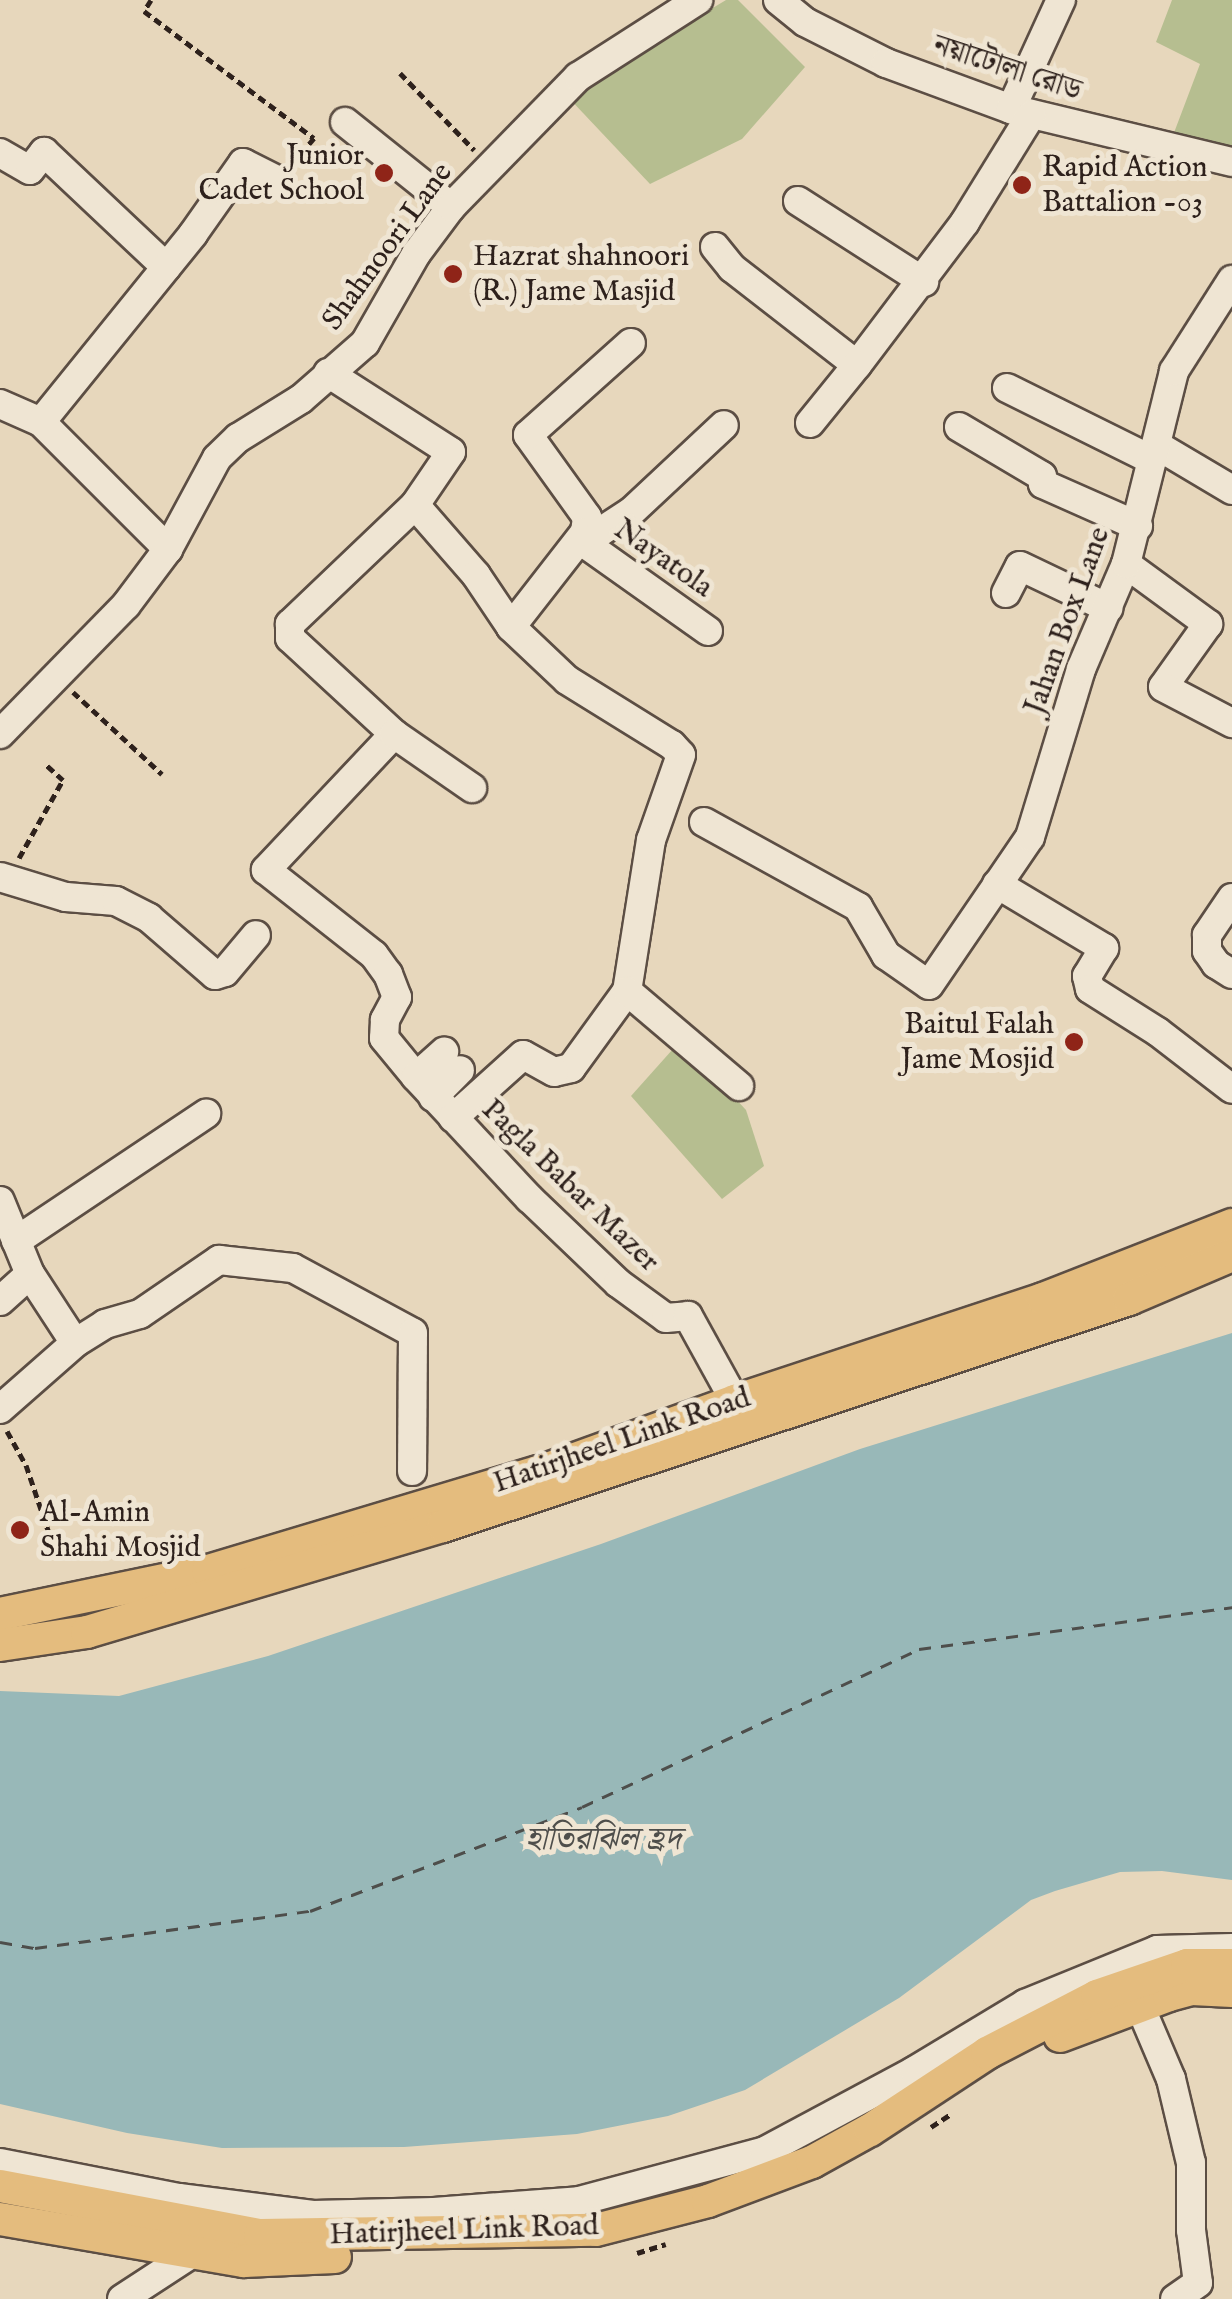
<!DOCTYPE html>
<html>
<head>
<meta charset="utf-8">
<style>
  body { margin:0 }
  #map { position:relative; width:1232px; height:2299px; overflow:hidden; background:#e7d7bc; font-family:"IM FELL English","Noto Serif Bengali",serif }
  div>[style] { position:absolute }
  [style*='--x'] { left:calc(var(--x)*1px); top:calc(var(--y)*1px); width:calc(var(--w)*1px); rotate:calc(var(--a)*1deg) }
  .green>* { inset:0; background:#b6be90 }
  .water>* { inset:0; background:#98b8b8 }
  .ferry>* { height:2.5px; margin-top:-1.25px; transform-origin:0; background:repeating-linear-gradient(90deg,#4e4e4b 0 12px,transparent 0 22px) }
  .path>* { height:5px; margin-top:-2.5px; transform-origin:0; background:repeating-linear-gradient(90deg,#2e211c 0 8px,transparent 0 13px) }
  .roads { filter:drop-shadow(2px 0 #5c4e44) drop-shadow(-2px 0 #5c4e44) drop-shadow(0 2px #5c4e44) drop-shadow(0 -2px #5c4e44) }
  .minor>* { height:28px; margin:-14px; padding:0 14px; transform-origin:14px; border-radius:14px; background:#efe5d3 }
  .major>* { height:32px; margin:-16px; padding:0 16px; transform-origin:16px; border-radius:16px; background:#e4bc7e }
  .dots>* { width:28px; height:28px; translate:-50% -50%; box-sizing:border-box; border:5px solid #efe5d3; border-radius:50% }
  span { translate:-50% -50%; white-space:nowrap; text-align:center; line-height:1.15; -webkit-text-stroke:10px #efe5d3; paint-order:stroke }
  .street-label { font-size:30px; color:#2e211c }
  .poi-label { font-size:30px; color:#2e211c }
  .right { translate:-100% -50%; text-align:right }
  .left { translate:0 -50%; text-align:left }
  .water-label { font-size:32px; color:#4e4e4b; font-style:italic }
</style>
</head>
<body>
<div id="map">
  <div class="green">
    <i style="clip-path:polygon(726px 0,738px 0,805px 67px,742px 139px,650px 184px,567px 96px)"></i>
    <i style="clip-path:polygon(1172px 0,1232px 0,1232px 152px,1172px 138px,1200px 64px,1156px 42px)"></i>
    <i style="clip-path:polygon(681px 1040px,746px 1110px,764px 1166px,722px 1199px,631px 1096px)"></i>
  </div>
  <div class="water">
    <i style="clip-path:polygon(1232px 1333px,1232px 1880px,1162px 1871px,1120px 1872px,1055px 1891px,1031px 1900px,899px 1998px,745px 2090px,668px 2116px,577px 2134px,404px 2147px,222px 2148px,127px 2133px,0 2104px,0 1691px,119px 1696px,268px 1656px,601px 1544px,860px 1449px)"></i>
  </div>
  <div class="ferry">
    <i style="--x:0;--y:1942;--w:36;--a:10"></i>
    <i style="--x:35;--y:1948;--w:277;--a:-7.7"></i>
    <i style="--x:310;--y:1911;--w:291;--a:-20.9"></i>
    <i style="--x:582;--y:1807;--w:372;--a:-25.1"></i>
    <i style="--x:919;--y:1649;--w:316;--a:-7.6"></i>
  </div>
  <div class="path">
    <i style="--x:151;--y:0;--w:13;--a:122"></i>
    <i style="--x:144;--y:11;--w:212;--a:36.8"></i>
    <i style="--x:314;--y:138;--w:33;--a:130"></i>
    <i style="--x:400;--y:73;--w:107;--a:46.1"></i>
    <i style="--x:73;--y:692;--w:121;--a:42.7"></i>
    <i style="--x:19;--y:858;--w:90;--a:-60.6"></i>
    <i style="--x:63;--y:780;--w:24;--a:-138"></i>
    <i style="--x:7;--y:1431;--w:39;--a:61"></i>
    <i style="--x:26;--y:1465;--w:69;--a:71.3"></i>
    <i style="--x:931;--y:2127;--w:24;--a:-33"></i>
    <i style="--x:637;--y:2253;--w:30;--a:-17"></i>
  </div>
  <div class="roads">
    <div class="minor">
      <i style="--x:778;--y:0;--w:35;--a:39"></i>
      <i style="--x:805;--y:22;--w:91;--a:26.8"></i>
      <i style="--x:886;--y:63;--w:133;--a:20.2"></i>
      <i style="--x:1011;--y:109;--w:227;--a:13.5"></i>
      <i style="--x:1011;--y:109;--w:120;--a:-65.4"></i>
      <i style="--x:345;--y:122;--w:136;--a:38.7"></i>
      <i style="--x:0;--y:153;--w:34;--a:30"></i>
      <i style="--x:30;--y:170;--w:23;--a:-52"></i>
      <i style="--x:44;--y:152;--w:168;--a:43.3"></i>
      <i style="--x:798;--y:201;--w:150;--a:32.7"></i>
      <i style="--x:715;--y:247;--w:27;--a:51"></i>
      <i style="--x:732;--y:268;--w:158;--a:37.8"></i>
      <i style="--x:857;--y:365;--w:179;--a:-52.9"></i>
      <i style="--x:965;--y:222;--w:126;--a:-58.3"></i>
      <i style="--x:328;--y:373;--w:146;--a:32.7"></i>
      <i style="--x:451;--y:452;--w:64;--a:124.2"></i>
      <i style="--x:415;--y:505;--w:173;--a:136.4"></i>
      <i style="--x:290;--y:624;--w:14;--a:90"></i>
      <i style="--x:290;--y:638;--w:142;--a:42.7"></i>
      <i style="--x:394;--y:734;--w:187;--a:133.3"></i>
      <i style="--x:266;--y:870;--w:137;--a:38.2"></i>
      <i style="--x:374;--y:955;--w:24;--a:54"></i>
      <i style="--x:388;--y:974;--w:25;--a:69"></i>
      <i style="--x:397;--y:997;--w:26;--a:118"></i>
      <i style="--x:385;--y:1020;--w:18;--a:93"></i>
      <i style="--x:384;--y:1038;--w:50;--a:50.6"></i>
      <i style="--x:416;--y:1077;--w:166;--a:47"></i>
      <i style="--x:529;--y:1198;--w:123;--a:43.7"></i>
      <i style="--x:618;--y:1283;--w:59;--a:36.1"></i>
      <i style="--x:666;--y:1318;--w:22;--a:-5"></i>
      <i style="--x:688;--y:1316;--w:97;--a:61.1"></i>
      <i style="--x:1007;--y:388;--w:162;--a:26.4"></i>
      <i style="--x:0;--y:404;--w:45;--a:23.7"></i>
      <i style="--x:41;--y:422;--w:180;--a:45"></i>
      <i style="--x:41;--y:422;--w:242;--a:-51"></i>
      <i style="--x:193;--y:234;--w:87;--a:-54.8"></i>
      <i style="--x:243;--y:163;--w:40;--a:26.6"></i>
      <i style="--x:810;--y:423;--w:75;--a:-51"></i>
      <i style="--x:959;--y:427;--w:96;--a:30.6"></i>
      <i style="--x:1042;--y:476;--w:8;--a:83"></i>
      <i style="--x:1043;--y:484;--w:104;--a:23.9"></i>
      <i style="--x:1158;--y:446;--w:86;--a:30.7"></i>
      <i style="--x:415;--y:505;--w:93;--a:48.9"></i>
      <i style="--x:476;--y:575;--w:63;--a:56.1"></i>
      <i style="--x:511;--y:627;--w:77;--a:43.4"></i>
      <i style="--x:567;--y:680;--w:123;--a:31.8"></i>
      <i style="--x:672;--y:745;--w:13;--a:48"></i>
      <i style="--x:681;--y:755;--w:90;--a:109.4"></i>
      <i style="--x:651;--y:840;--w:153;--a:99"></i>
      <i style="--x:627;--y:991;--w:95;--a:126"></i>
      <i style="--x:571;--y:1068;--w:17;--a:167"></i>
      <i style="--x:554;--y:1072;--w:35;--a:-151"></i>
      <i style="--x:523;--y:1055;--w:94;--a:138"></i>
      <i style="--x:585;--y:532;--w:15;--a:-82"></i>
      <i style="--x:587;--y:517;--w:101;--a:-125.7"></i>
      <i style="--x:528;--y:435;--w:138;--a:-41.8"></i>
      <i style="--x:580;--y:540;--w:157;--a:35.4"></i>
      <i style="--x:1126;--y:564;--w:102;--a:36.2"></i>
      <i style="--x:1208;--y:624;--w:77;--a:125.5"></i>
      <i style="--x:1163;--y:687;--w:78;--a:27.6"></i>
      <i style="--x:1006;--y:593;--w:30;--a:-63"></i>
      <i style="--x:1020;--y:566;--w:98;--a:25.5"></i>
      <i style="--x:511;--y:627;--w:120;--a:-52.1"></i>
      <i style="--x:585;--y:532;--w:15;--a:0"></i>
      <i style="--x:600;--y:532;--w:37;--a:-33"></i>
      <i style="--x:631;--y:512;--w:127;--a:-43.1"></i>
      <i style="--x:0;--y:734;--w:180;--a:-45.7"></i>
      <i style="--x:126;--y:605;--w:70;--a:-53.1"></i>
      <i style="--x:168;--y:549;--w:103;--a:-61.7"></i>
      <i style="--x:217;--y:458;--w:29;--a:-44"></i>
      <i style="--x:238;--y:438;--w:74;--a:-31.8"></i>
      <i style="--x:301;--y:399;--w:85;--a:-41.2"></i>
      <i style="--x:365;--y:343;--w:103;--a:-60.2"></i>
      <i style="--x:416;--y:254;--w:59;--a:-53.3"></i>
      <i style="--x:451;--y:207;--w:182;--a:-45.7"></i>
      <i style="--x:578;--y:77;--w:143;--a:-32.7"></i>
      <i style="--x:394;--y:734;--w:95;--a:34.7"></i>
      <i style="--x:704;--y:822;--w:176;--a:28.9"></i>
      <i style="--x:858;--y:907;--w:56;--a:59.7"></i>
      <i style="--x:886;--y:955;--w:52;--a:34.9"></i>
      <i style="--x:929;--y:985;--w:179;--a:-55.7"></i>
      <i style="--x:1030;--y:837;--w:176;--a:-73.1"></i>
      <i style="--x:1081;--y:669;--w:114;--a:-66.8"></i>
      <i style="--x:1126;--y:564;--w:199;--a:-76"></i>
      <i style="--x:1174;--y:371;--w:108;--a:-57.5"></i>
      <i style="--x:0;--y:877;--w:69;--a:16.9"></i>
      <i style="--x:66;--y:897;--w:50;--a:4.6"></i>
      <i style="--x:116;--y:901;--w:37;--a:27"></i>
      <i style="--x:149;--y:918;--w:87;--a:40.8"></i>
      <i style="--x:215;--y:975;--w:10;--a:-17"></i>
      <i style="--x:225;--y:972;--w:48;--a:-50"></i>
      <i style="--x:997;--y:884;--w:125;--a:30.9"></i>
      <i style="--x:1104;--y:948;--w:33;--a:121"></i>
      <i style="--x:1087;--y:976;--w:13;--a:77"></i>
      <i style="--x:1090;--y:989;--w:80;--a:32.3"></i>
      <i style="--x:1158;--y:1032;--w:93;--a:37.6"></i>
      <i style="--x:1232;--y:898;--w:45;--a:124"></i>
      <i style="--x:1207;--y:935;--w:16;--a:90"></i>
      <i style="--x:1207;--y:951;--w:16;--a:55"></i>
      <i style="--x:1216;--y:964;--w:19;--a:32"></i>
      <i style="--x:627;--y:991;--w:147;--a:40.3"></i>
      <i style="--x:416;--y:1077;--w:38;--a:-42"></i>
      <i style="--x:433;--y:1097;--w:38;--a:-45"></i>
      <i style="--x:0;--y:1201;--w:79;--a:67.7"></i>
      <i style="--x:30;--y:1274;--w:82;--a:56.9"></i>
      <i style="--x:16;--y:1241;--w:229;--a:-33.8"></i>
      <i style="--x:0;--y:1301;--w:40;--a:-42"></i>
      <i style="--x:0;--y:1409;--w:100;--a:-41.3"></i>
      <i style="--x:75;--y:1343;--w:36;--a:-32"></i>
      <i style="--x:105;--y:1324;--w:36;--a:-16"></i>
      <i style="--x:140;--y:1314;--w:96;--a:-34.4"></i>
      <i style="--x:219;--y:1260;--w:74;--a:6.2"></i>
      <i style="--x:293;--y:1268;--w:136;--a:28.4"></i>
      <i style="--x:413;--y:1333;--w:138;--a:90.4"></i>
      <i style="--x:1145;--y:2018;--w:66;--a:66.9"></i>
      <i style="--x:1171;--y:2079;--w:86;--a:76.6"></i>
      <i style="--x:1191;--y:2163;--w:67;--a:90"></i>
      <i style="--x:1191;--y:2230;--w:53;--a:82.5"></i>
      <i style="--x:1198;--y:2283;--w:28;--a:145"></i>
      <i style="--x:0;--y:2163;--w:182;--a:11.1"></i>
      <i style="--x:179;--y:2198;--w:135;--a:7.2"></i>
      <i style="--x:313;--y:2215;--w:121;--a:-1.4"></i>
      <i style="--x:434;--y:2212;--w:145;--a:-4.3"></i>
      <i style="--x:579;--y:2201;--w:193;--a:-15"></i>
      <i style="--x:765;--y:2151;--w:169;--a:-28.2"></i>
      <i style="--x:914;--y:2071;--w:130;--a:-31.1"></i>
      <i style="--x:1025;--y:2004;--w:143;--a:-22.2"></i>
      <i style="--x:1157;--y:1950;--w:75;--a:-1.5"></i>
      <i style="--x:122;--y:2299;--w:86;--a:-33.1"></i>
    </div>
    <div class="major">
      <i style="--x:0;--y:1614;--w:212;--a:-11.7"></i>
      <i style="--x:208;--y:1571;--w:345;--a:-16.7"></i>
      <i style="--x:539;--y:1472;--w:208;--a:-19.9"></i>
      <i style="--x:735;--y:1401;--w:324;--a:-18.3"></i>
      <i style="--x:1043;--y:1299;--w:203;--a:-21.4"></i>
      <i style="--x:0;--y:1645;--w:88;--a:-8.5"></i>
      <i style="--x:87;--y:1632;--w:371;--a:-16.6"></i>
      <i style="--x:443;--y:1526;--w:723;--a:-18.31"></i>
      <i style="--x:1129;--y:1299;--w:112;--a:-23.1"></i>
      <i style="--x:1060;--y:2036;--w:116;--a:-20.6"></i>
      <i style="--x:1169;--y:1995;--w:24;--a:-15"></i>
      <i style="--x:1192;--y:1989;--w:40;--a:2.9"></i>
      <i style="--x:0;--y:2186;--w:265;--a:10.7"></i>
      <i style="--x:260;--y:2235;--w:336;--a:-0.9"></i>
      <i style="--x:596;--y:2230;--w:116;--a:-14.5"></i>
      <i style="--x:708;--y:2201;--w:111;--a:-20.6"></i>
      <i style="--x:812;--y:2162;--w:66;--a:-28.9"></i>
      <i style="--x:870;--y:2130;--w:140;--a:-33.3"></i>
      <i style="--x:987;--y:2053;--w:124;--a:-27.4"></i>
      <i style="--x:1097;--y:1996;--w:95;--a:-19"></i>
      <i style="--x:1187;--y:1965;--w:45;--a:0"></i>
      <i style="--x:0;--y:2219;--w:248;--a:9.8"></i>
      <i style="--x:244;--y:2261;--w:91;--a:-2.5"></i>
    </div>
  </div>
  <div class="dots">
    <i style="left:384px;top:173px;background:#8f2418"></i>
    <i style="left:1022px;top:185px;background:#8f2418"></i>
    <i style="left:453px;top:274px;background:#8f2418"></i>
    <i style="left:1074px;top:1042px;background:#8f2418"></i>
    <i style="left:20px;top:1530px;background:#8f2418"></i>
  </div>
  <div class="street-label">
    <span style="left:1007px;top:69px;rotate:18deg">নয়াটোলা রোড</span>
    <span style="left:388px;top:247px;rotate:-54deg">Shahnoori Lane</span>
    <span style="left:663px;top:559px;rotate:35deg">Nayatola</span>
    <span style="left:1068px;top:621px;rotate:-70deg">Jahan Box Lane</span>
    <span style="left:570px;top:1186px;rotate:44deg">Pagla Babar Mazer</span>
    <span style="left:622px;top:1441px;rotate:-19deg">Hatirjheel Link Road</span>
    <span style="left:464px;top:2231px;rotate:-2deg">Hatirjheel Link Road</span>
  </div>
  <div class="poi-label">
    <span class="right" style="left:364px;top:173px">Junior<br>Cadet School</span>
    <span class="left" style="left:1042px;top:185px">Rapid Action<br>Battalion -03</span>
    <span class="left" style="left:473px;top:274px">Hazrat shahnoori<br>(R.) Jame Masjid</span>
    <span class="right" style="left:1054px;top:1042px">Baitul Falah<br>Jame Mosjid</span>
    <span class="left" style="left:40px;top:1530px">Al-Amin<br>Shahi Mosjid</span>
  </div>
  <div class="water-label">
    <span style="left:603px;top:1841px">হাতিরঝিল হ্রদ</span>
  </div>
</div>
</body>
</html>
